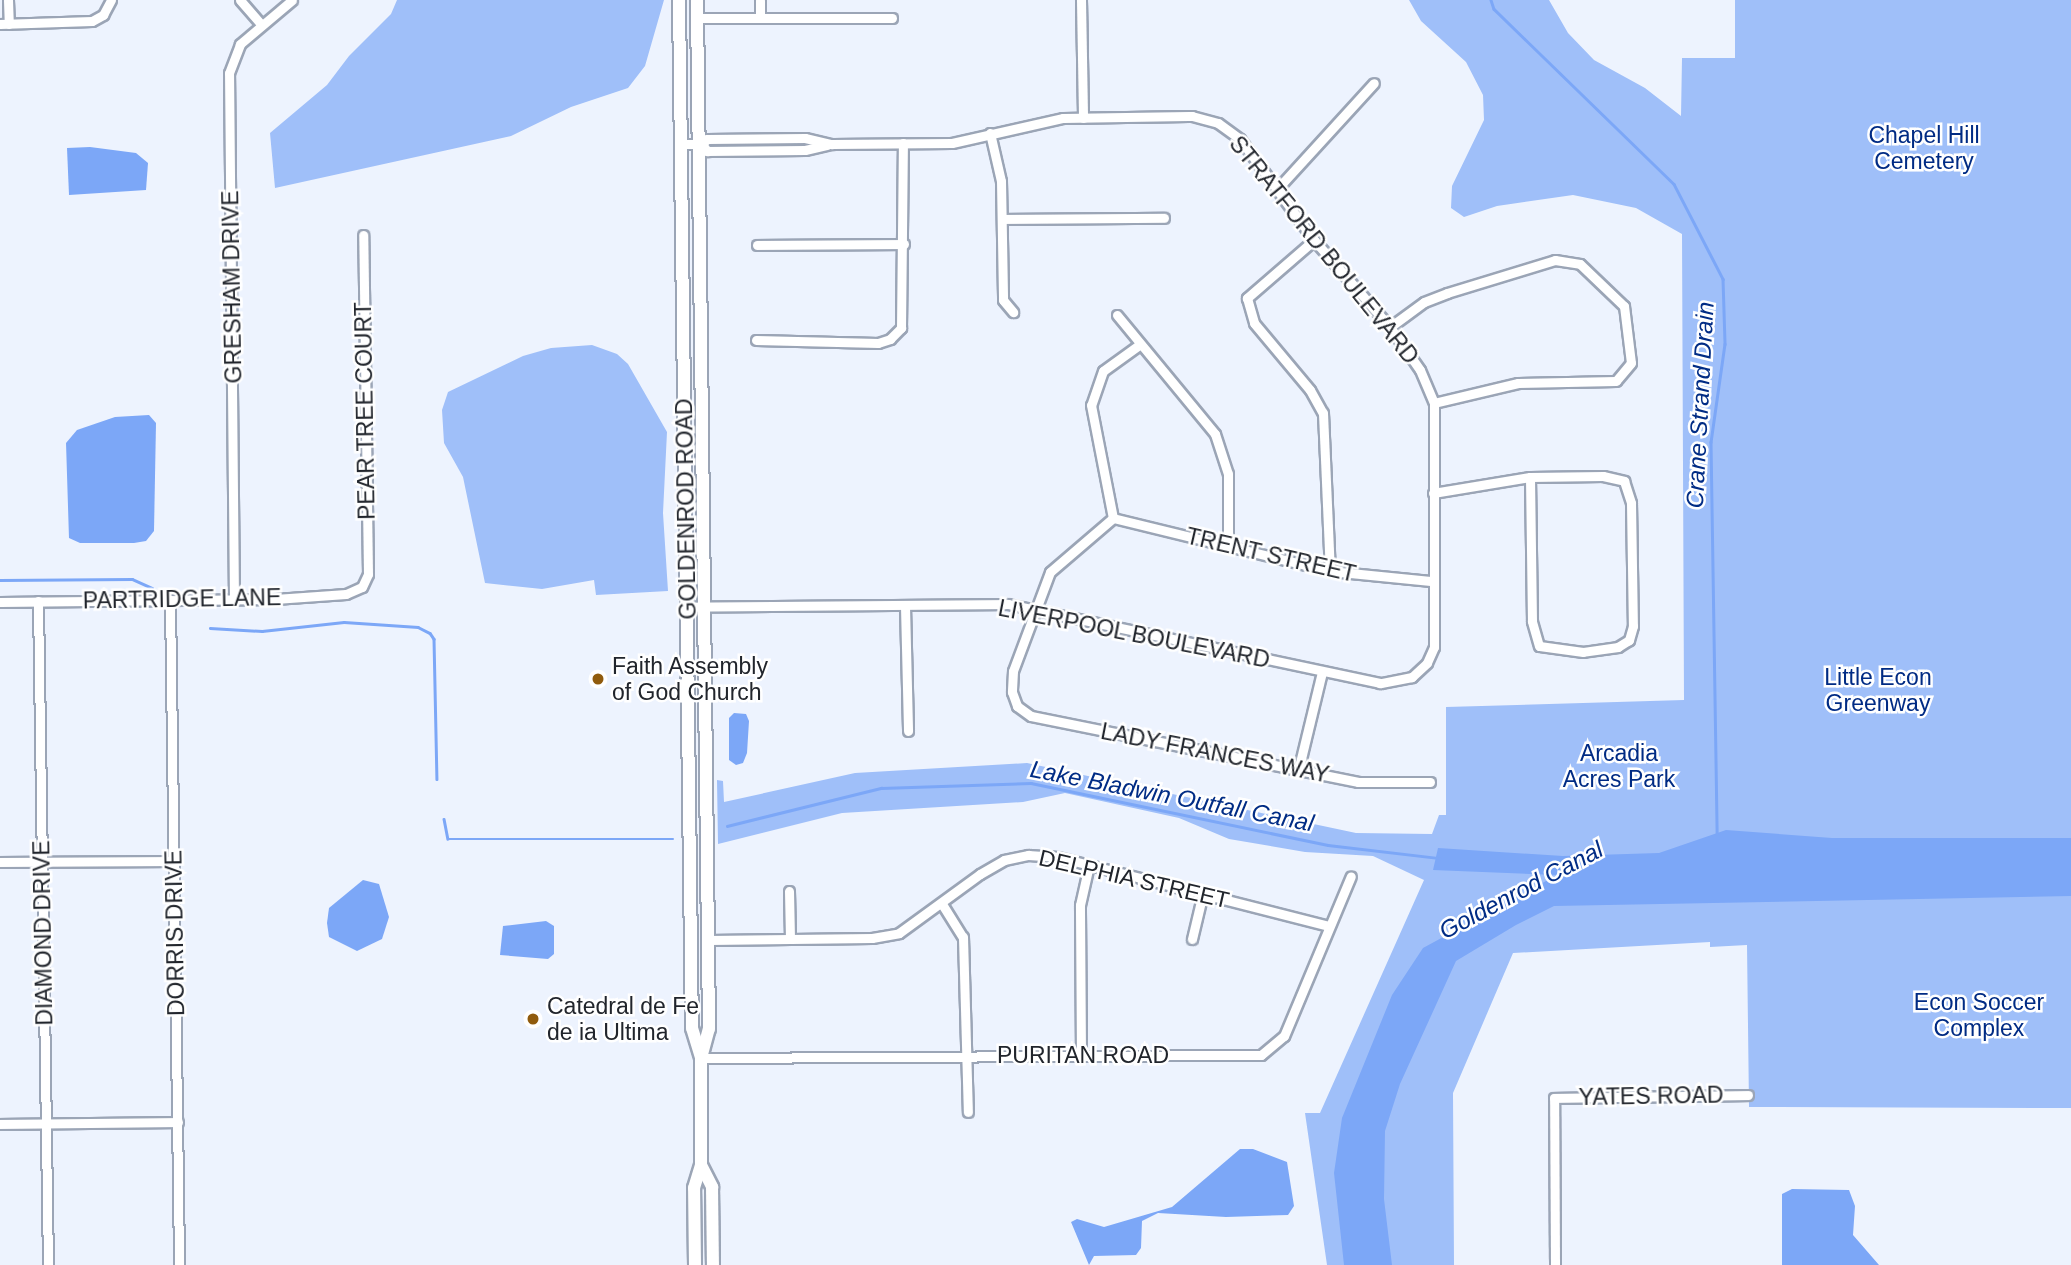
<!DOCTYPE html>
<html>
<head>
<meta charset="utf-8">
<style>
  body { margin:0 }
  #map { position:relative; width:2071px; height:1265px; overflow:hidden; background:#edf3fe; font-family:Helvetica,sans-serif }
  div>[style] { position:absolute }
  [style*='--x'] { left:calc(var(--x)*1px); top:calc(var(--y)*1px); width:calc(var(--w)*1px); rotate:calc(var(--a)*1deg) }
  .green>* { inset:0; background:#9fbff9 }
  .water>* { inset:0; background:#7ca7f7 }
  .stream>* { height:2.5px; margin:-1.25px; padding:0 1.25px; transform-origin:1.25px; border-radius:1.25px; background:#7ca7f7 }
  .roads { filter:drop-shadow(2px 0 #9ba5b6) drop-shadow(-2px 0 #9ba5b6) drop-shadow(0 2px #9ba5b6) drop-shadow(0 -2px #9ba5b6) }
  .minor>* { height:9px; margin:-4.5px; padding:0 4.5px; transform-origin:4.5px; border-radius:4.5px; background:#fff }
  .secondary>* { height:12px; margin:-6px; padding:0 6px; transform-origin:6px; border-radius:6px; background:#fff }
  .dots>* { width:19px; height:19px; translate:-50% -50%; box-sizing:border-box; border:4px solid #fff; border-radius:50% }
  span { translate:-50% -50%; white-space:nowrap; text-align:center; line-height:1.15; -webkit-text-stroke:5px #fff; paint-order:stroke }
  .park-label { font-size:23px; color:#002b84 }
  .street-label { font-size:23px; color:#21252c }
  .poi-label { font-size:23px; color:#21252c }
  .left { translate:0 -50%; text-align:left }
  .water-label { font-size:24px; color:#012c85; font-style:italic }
</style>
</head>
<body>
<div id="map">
  <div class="green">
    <i style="clip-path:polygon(397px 0,664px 0,645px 66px,628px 88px,571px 107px,511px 136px,275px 188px,270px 133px,327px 85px,349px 56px,391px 14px)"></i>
    <i style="clip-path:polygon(1409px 0,1549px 0,1568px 33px,1594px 60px,1645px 88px,1681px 116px,1682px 58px,1735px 58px,1735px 0,2071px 0,2071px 1108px,1749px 1107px,1747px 945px,1710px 947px,1710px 942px,1513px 953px,1453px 1093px,1454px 1265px,1327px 1265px,1305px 1113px,1320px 1113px,1424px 880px,1373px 856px,1305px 852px,1229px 839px,1179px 818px,1065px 793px,1023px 802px,842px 813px,718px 844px,717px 780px,723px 781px,724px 802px,855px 773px,1027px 763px,1356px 833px,1432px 834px,1439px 815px,1446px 815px,1446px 707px,1684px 700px,1682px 234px,1636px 208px,1573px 195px,1497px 206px,1464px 217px,1451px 208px,1452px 186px,1484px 120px,1483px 95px,1466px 62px,1421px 21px)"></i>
    <i style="clip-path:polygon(592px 345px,617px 354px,628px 364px,667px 432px,663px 513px,668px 591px,596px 595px,594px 580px,542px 589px,485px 583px,463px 477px,444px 443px,442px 410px,448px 392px,523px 356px,551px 348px)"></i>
  </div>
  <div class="water">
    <i style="clip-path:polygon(90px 147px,136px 153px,148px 163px,146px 190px,69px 195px,67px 148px)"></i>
    <i style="clip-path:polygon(149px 415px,156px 423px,154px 531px,146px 541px,134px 543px,80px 543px,69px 538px,66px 443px,77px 430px,115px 417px)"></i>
    <i style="clip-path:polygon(734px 713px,746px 714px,749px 721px,747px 753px,743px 763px,736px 765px,729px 760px,729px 718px)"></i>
    <i style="clip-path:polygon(1726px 830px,1832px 838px,2071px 838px,2071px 896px,1554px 906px,1516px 925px,1456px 961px,1400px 1084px,1385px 1131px,1384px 1199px,1392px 1265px,1344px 1265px,1334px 1173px,1342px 1118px,1392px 995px,1423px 948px,1557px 875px,1433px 870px,1438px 848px,1563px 856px,1659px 853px)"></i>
    <i style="clip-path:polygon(363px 880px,379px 884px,389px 917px,382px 939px,357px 951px,329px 937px,327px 923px,329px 908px)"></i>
    <i style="clip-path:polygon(546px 921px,554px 926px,554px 954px,548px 959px,500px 955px,503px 926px)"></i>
    <i style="clip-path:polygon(1240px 1149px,1253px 1149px,1287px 1162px,1294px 1206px,1288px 1215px,1226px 1217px,1158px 1213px,1142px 1221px,1141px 1248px,1136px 1255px,1094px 1256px,1089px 1265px,1071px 1222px,1077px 1219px,1104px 1227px,1172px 1207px)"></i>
    <i style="clip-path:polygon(1792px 1189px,1849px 1190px,1855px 1206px,1853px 1235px,1879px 1265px,1782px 1265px,1782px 1194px)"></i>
  </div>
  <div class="stream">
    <i style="--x:1491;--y:0;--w:9;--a:72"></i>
    <i style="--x:1494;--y:9;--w:251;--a:44.2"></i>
    <i style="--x:1674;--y:184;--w:107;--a:62.7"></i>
    <i style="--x:1723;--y:279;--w:65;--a:88.2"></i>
    <i style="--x:1725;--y:344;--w:99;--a:98.1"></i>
    <i style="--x:1711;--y:442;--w:392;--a:89.1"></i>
    <i style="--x:0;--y:580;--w:132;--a:-0.4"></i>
    <i style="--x:132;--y:579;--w:22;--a:24"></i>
    <i style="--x:210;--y:628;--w:52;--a:3.3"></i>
    <i style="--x:262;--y:631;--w:82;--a:-6.3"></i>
    <i style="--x:344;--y:622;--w:74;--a:3.9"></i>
    <i style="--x:418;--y:627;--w:13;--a:27"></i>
    <i style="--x:430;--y:633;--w:7;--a:56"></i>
    <i style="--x:434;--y:639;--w:140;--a:88.8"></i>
    <i style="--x:444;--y:819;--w:20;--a:79"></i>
    <i style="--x:448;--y:839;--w:225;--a:0"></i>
    <i style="--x:727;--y:826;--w:159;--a:-13.9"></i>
    <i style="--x:881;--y:788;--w:150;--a:-1.9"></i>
    <i style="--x:1031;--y:783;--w:303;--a:11.8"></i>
    <i style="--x:1328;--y:845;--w:112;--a:6.7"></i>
  </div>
  <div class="roads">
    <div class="minor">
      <i style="--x:8;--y:0;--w:24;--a:88"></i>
      <i style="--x:240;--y:0;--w:32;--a:49"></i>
      <i style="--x:760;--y:0;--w:18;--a:90"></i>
      <i style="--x:1081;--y:0;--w:118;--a:89"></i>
      <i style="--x:697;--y:18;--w:195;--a:0"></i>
      <i style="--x:0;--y:24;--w:92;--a:-1.9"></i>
      <i style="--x:92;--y:21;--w:13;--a:-29"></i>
      <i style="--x:103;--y:15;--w:17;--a:-62"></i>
      <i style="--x:990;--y:133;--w:49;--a:77.1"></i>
      <i style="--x:1001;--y:181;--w:119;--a:89"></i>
      <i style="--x:1003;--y:300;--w:16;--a:50"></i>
      <i style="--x:681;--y:144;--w:21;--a:0"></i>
      <i style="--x:702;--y:144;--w:7;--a:-45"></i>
      <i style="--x:707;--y:139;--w:98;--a:-0.6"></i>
      <i style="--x:805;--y:138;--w:28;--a:13"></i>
      <i style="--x:832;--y:144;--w:120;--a:-0.5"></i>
      <i style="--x:952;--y:143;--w:114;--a:-12.7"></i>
      <i style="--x:1063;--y:118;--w:129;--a:-0.9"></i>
      <i style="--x:1192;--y:116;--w:27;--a:15"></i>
      <i style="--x:1218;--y:123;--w:27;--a:36"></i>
      <i style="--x:1240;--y:139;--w:125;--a:53.8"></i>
      <i style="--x:1314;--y:240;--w:116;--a:48.9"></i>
      <i style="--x:1390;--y:327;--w:52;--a:55.1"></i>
      <i style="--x:1420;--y:370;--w:36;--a:67"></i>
      <i style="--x:1434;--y:403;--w:244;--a:90"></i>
      <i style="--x:1434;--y:647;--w:17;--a:114"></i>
      <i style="--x:1427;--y:663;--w:21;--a:137"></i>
      <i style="--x:1412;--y:677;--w:33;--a:169"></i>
      <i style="--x:1380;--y:683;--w:380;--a:-168"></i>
      <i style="--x:1008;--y:604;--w:321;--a:179.5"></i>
      <i style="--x:702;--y:144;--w:9;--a:54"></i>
      <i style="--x:707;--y:151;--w:98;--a:-0.6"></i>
      <i style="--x:805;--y:150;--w:23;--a:-13"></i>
      <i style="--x:1278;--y:188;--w:142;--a:-47.6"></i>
      <i style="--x:1002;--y:219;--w:162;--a:-0.4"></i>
      <i style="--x:1314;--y:240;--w:89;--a:139.1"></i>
      <i style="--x:1247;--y:298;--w:26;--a:74"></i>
      <i style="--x:1254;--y:323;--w:87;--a:50.1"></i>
      <i style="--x:1310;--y:390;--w:26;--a:61"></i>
      <i style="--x:1323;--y:413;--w:158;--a:87.5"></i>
      <i style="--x:757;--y:245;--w:147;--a:-0.4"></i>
      <i style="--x:1117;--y:315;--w:154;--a:50.5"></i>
      <i style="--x:1215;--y:434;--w:42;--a:72"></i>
      <i style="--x:1228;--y:474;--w:70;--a:90"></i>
      <i style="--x:1390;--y:327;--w:42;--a:-36.3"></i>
      <i style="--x:1424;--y:302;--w:25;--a:-21"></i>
      <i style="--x:1447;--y:293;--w:113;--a:-17"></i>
      <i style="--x:1555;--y:260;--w:25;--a:9"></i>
      <i style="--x:1580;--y:264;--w:61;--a:43.7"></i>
      <i style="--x:1624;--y:306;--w:57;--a:83"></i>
      <i style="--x:1631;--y:363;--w:23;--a:130"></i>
      <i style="--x:1616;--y:381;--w:98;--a:178.8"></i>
      <i style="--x:1518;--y:383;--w:86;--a:166.6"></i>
      <i style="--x:756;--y:340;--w:122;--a:1.4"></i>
      <i style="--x:878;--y:343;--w:13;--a:-18"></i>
      <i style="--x:890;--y:339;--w:16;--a:-45"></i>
      <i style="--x:901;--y:328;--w:185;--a:-89.4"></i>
      <i style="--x:1139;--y:345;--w:44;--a:144.2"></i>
      <i style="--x:1103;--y:371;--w:36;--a:109"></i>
      <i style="--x:1091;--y:405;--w:115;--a:79"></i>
      <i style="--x:1113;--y:518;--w:83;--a:139.4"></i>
      <i style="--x:1050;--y:572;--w:106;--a:110.5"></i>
      <i style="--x:1013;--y:671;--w:21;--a:93"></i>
      <i style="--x:1012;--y:692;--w:15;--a:70"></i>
      <i style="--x:1017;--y:706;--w:17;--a:36"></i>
      <i style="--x:1031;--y:716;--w:334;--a:11.4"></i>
      <i style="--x:1358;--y:782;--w:72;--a:0"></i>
      <i style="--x:1433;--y:493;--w:98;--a:-9.4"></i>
      <i style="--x:1530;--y:477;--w:73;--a:-0.8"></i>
      <i style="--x:1603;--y:476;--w:22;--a:13"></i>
      <i style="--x:1624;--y:481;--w:23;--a:72"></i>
      <i style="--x:1631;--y:503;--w:123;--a:89.1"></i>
      <i style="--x:1633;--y:626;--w:15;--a:106"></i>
      <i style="--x:1629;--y:640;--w:13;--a:148"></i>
      <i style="--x:1618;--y:647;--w:35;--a:172"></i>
      <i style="--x:1583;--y:652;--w:44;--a:-172.2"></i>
      <i style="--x:1539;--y:646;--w:26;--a:-106"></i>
      <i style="--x:1532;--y:621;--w:144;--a:-90.8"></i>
      <i style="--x:1113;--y:518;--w:223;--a:13.7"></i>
      <i style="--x:1330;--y:571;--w:101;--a:5.7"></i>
      <i style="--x:170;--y:600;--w:665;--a:89.22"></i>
      <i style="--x:234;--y:600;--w:527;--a:-90.54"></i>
      <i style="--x:229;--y:73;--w:31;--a:-69"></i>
      <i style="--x:240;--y:44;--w:68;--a:-40.2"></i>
      <i style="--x:38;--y:601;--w:664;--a:89.14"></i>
      <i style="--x:0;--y:602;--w:275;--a:-0.6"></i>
      <i style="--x:275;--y:599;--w:71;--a:-4"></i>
      <i style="--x:346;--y:594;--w:17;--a:-24"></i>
      <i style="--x:362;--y:587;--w:14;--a:-65"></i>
      <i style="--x:368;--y:574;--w:339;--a:-90.8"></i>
      <i style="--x:905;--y:606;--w:125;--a:88.6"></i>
      <i style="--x:1299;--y:767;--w:98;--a:-76.4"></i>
      <i style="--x:0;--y:862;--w:174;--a:-0.3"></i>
      <i style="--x:789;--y:891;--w:47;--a:88.8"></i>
      <i style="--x:942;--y:904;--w:39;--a:58"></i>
      <i style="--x:963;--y:937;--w:175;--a:88.4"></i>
      <i style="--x:1192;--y:939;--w:47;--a:-76.6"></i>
      <i style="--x:709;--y:940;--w:163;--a:-0.7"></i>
      <i style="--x:872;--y:938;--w:27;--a:-10"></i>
      <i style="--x:899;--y:933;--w:100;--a:-36.1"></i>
      <i style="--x:980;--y:874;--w:28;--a:-30"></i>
      <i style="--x:1004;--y:860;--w:25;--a:-12"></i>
      <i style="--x:1028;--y:855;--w:30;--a:4"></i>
      <i style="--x:1058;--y:857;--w:279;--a:14.3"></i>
      <i style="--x:1081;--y:1054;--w:149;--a:-90.4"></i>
      <i style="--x:1080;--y:905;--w:41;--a:-77.3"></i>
      <i style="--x:701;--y:1058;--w:560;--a:-0.31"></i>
      <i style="--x:1261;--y:1055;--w:30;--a:-40"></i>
      <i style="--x:1284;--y:1036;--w:173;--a:-67.3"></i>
      <i style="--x:0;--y:1124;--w:178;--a:-0.6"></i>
      <i style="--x:1555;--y:1265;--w:167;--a:-90.3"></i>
      <i style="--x:1554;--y:1098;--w:194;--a:-0.9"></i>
    </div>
    <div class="secondary">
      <i style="--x:679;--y:0;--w:1028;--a:89.28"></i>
      <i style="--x:692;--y:1028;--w:31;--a:73"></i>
      <i style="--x:701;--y:1165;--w:25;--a:63"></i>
      <i style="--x:712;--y:1187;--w:78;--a:89.3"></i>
      <i style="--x:695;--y:1265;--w:77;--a:-90.7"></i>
      <i style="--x:694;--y:1188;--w:24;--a:-73"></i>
      <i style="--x:701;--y:1165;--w:107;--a:-90"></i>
      <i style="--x:701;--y:1058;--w:30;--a:-75"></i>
      <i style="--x:709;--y:1029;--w:1029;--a:-90.67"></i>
    </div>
  </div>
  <div class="dots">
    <i style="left:598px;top:679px;background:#905b0d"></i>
    <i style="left:533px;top:1019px;background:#905b0d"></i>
  </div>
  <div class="park-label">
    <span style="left:1924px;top:148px">Chapel Hill<br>Cemetery</span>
    <span style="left:1878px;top:690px">Little Econ<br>Greenway</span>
    <span style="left:1619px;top:766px">Arcadia<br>Acres Park</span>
    <span style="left:1979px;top:1015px">Econ Soccer<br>Complex</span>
  </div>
  <div class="street-label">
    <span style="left:1324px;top:250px;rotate:51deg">STRATFORD BOULEVARD</span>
    <span style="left:232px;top:287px;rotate:-91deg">GRESHAM DRIVE</span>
    <span style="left:365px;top:411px;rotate:-91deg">PEAR TREE COURT</span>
    <span style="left:686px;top:509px;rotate:-91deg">GOLDENROD ROAD</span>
    <span style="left:1271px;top:555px;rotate:13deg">TRENT STREET</span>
    <span style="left:182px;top:599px;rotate:-1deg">PARTRIDGE LANE</span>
    <span style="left:1134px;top:634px;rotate:11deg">LIVERPOOL BOULEVARD</span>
    <span style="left:1215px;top:753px;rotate:11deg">LADY FRANCES WAY</span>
    <span style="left:1134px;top:879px;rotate:13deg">DELPHIA STREET</span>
    <span style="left:43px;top:933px;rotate:-91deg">DIAMOND DRIVE</span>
    <span style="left:175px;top:933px;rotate:-91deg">DORRIS DRIVE</span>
    <span style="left:1083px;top:1055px">PURITAN ROAD</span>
    <span style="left:1651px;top:1096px;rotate:-1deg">YATES ROAD</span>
  </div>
  <div class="poi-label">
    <span class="left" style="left:612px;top:679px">Faith Assembly<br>of God Church</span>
    <span class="left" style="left:547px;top:1019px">Catedral de Fe<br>de ia Ultima</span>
  </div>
  <div class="water-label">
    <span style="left:1700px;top:405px;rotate:-87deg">Crane Strand Drain</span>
    <span style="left:1172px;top:796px;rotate:11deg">Lake Bladwin Outfall Canal</span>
    <span style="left:1521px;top:890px;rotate:-28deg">Goldenrod Canal</span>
  </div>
</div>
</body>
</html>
